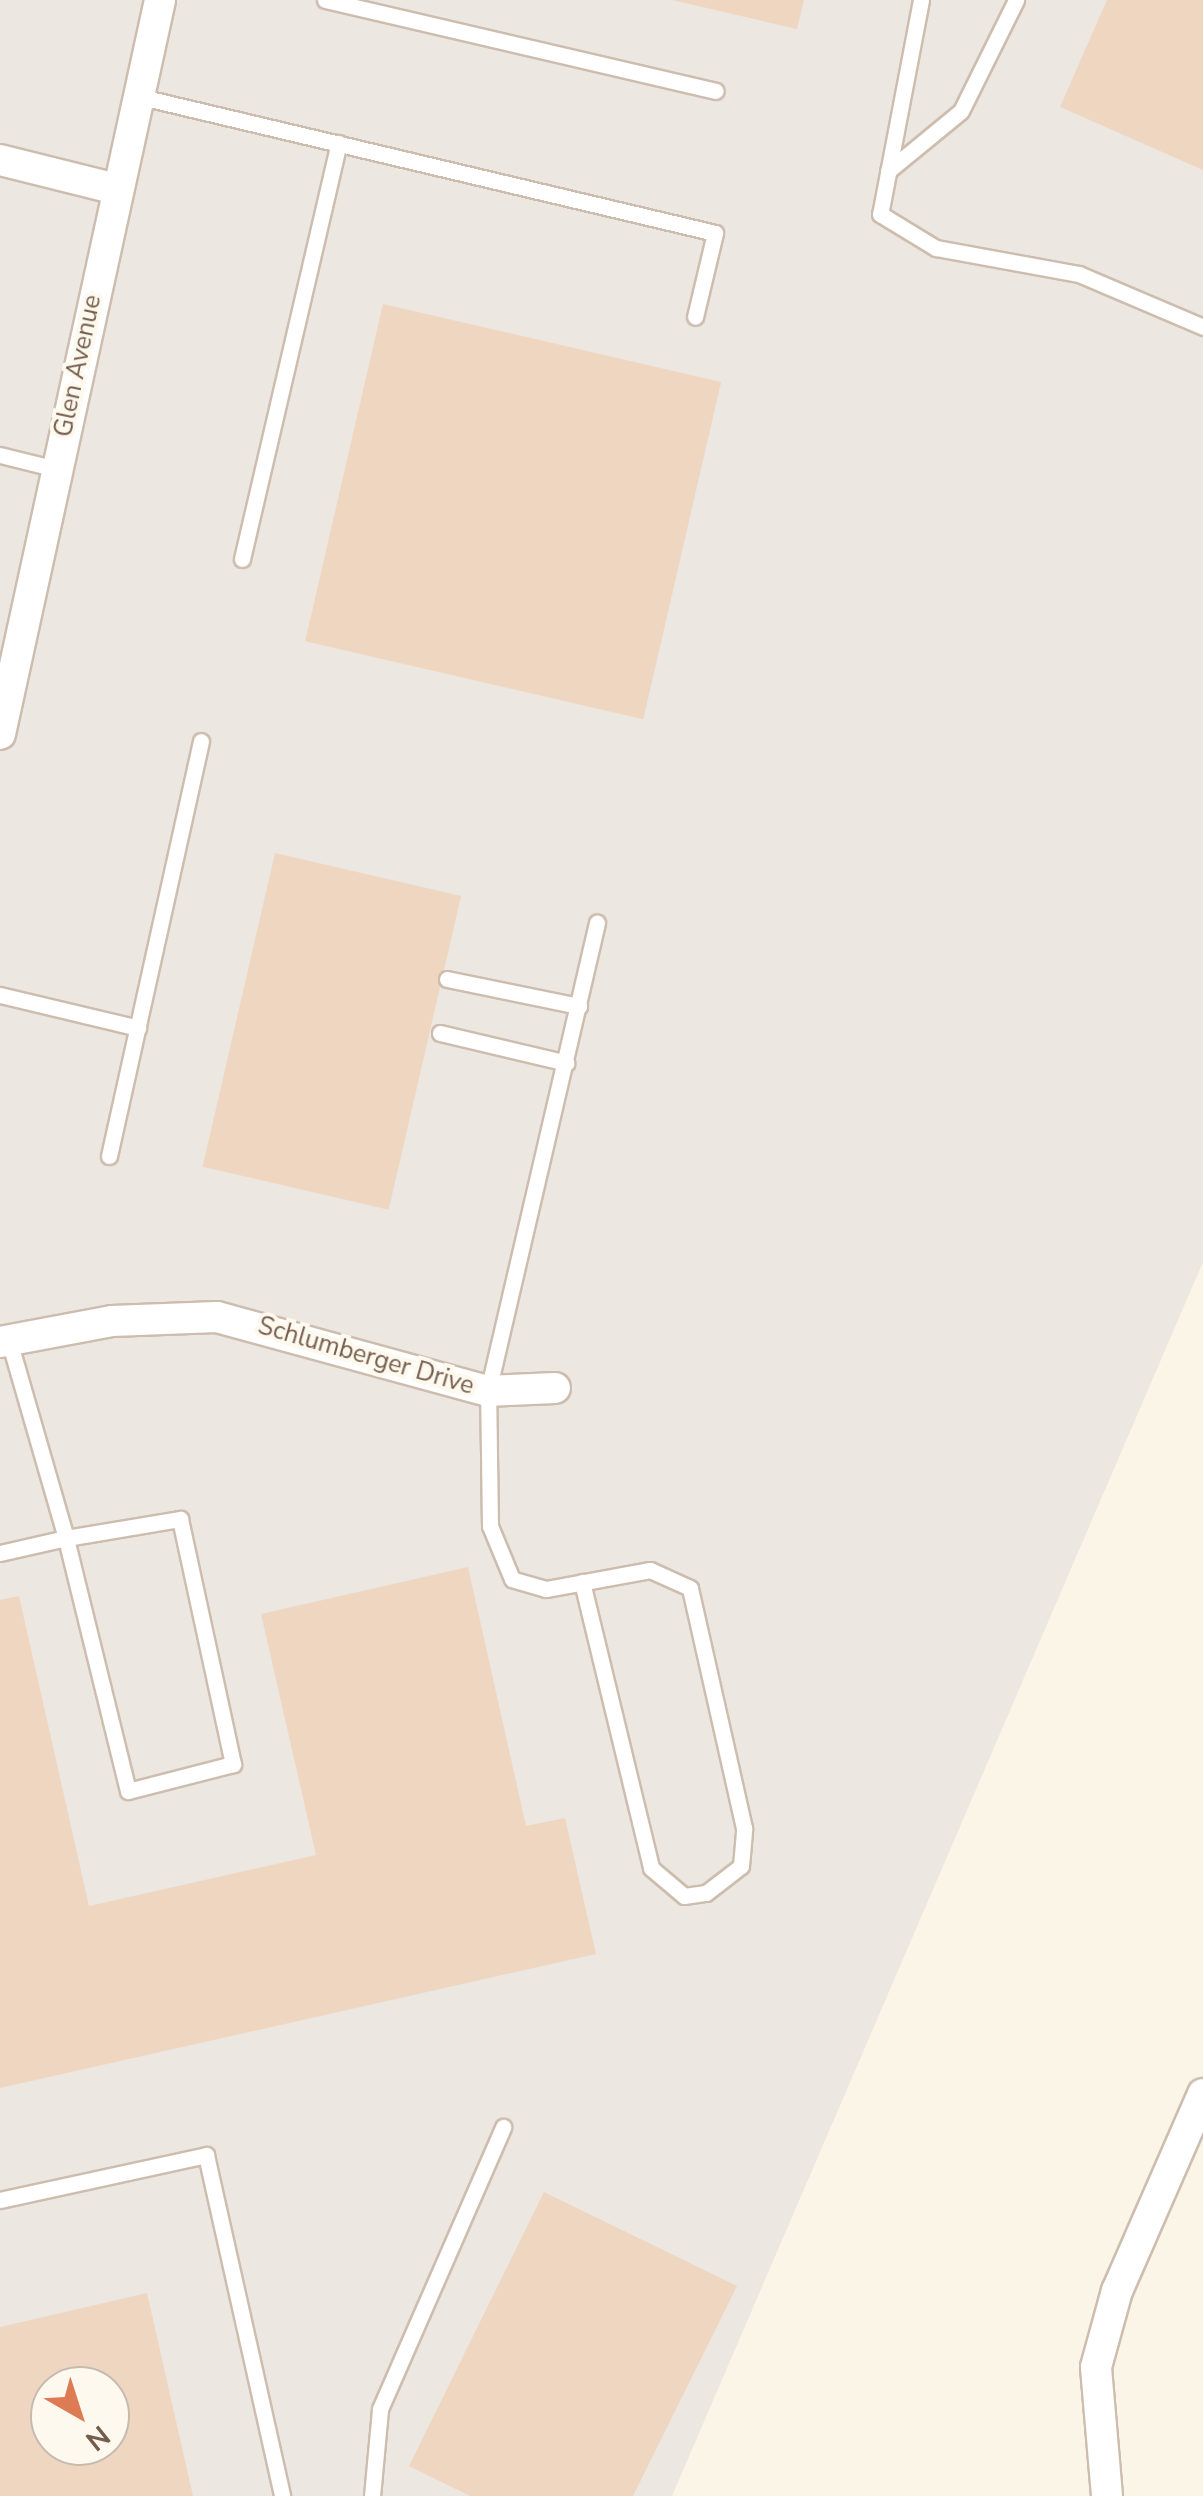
<!DOCTYPE html>
<html>
<head>
<meta charset="utf-8">
<style>
  body { margin:0 }
  #map { position:relative; width:1203px; height:2496px; overflow:hidden; background:#fbf5e8; font-family:"Nunito Sans",sans-serif }
  div>[style] { position:absolute }
  [style*='--x'] { left:calc(var(--x)*1px); top:calc(var(--y)*1px); width:calc(var(--w)*1px); rotate:calc(var(--a)*1deg) }
  .industrial>* { inset:0; background:#ece7e1 }
  .building>* { inset:0; background:#efd6c1; transform-origin:0 0 }
  .roads { filter:drop-shadow(2px 0 #cdbdae) drop-shadow(-2px 0 #cdbdae) drop-shadow(0 2px #cdbdae) drop-shadow(0 -2px #cdbdae) }
  .service>* { height:15px; margin:-7.5px; padding:0 7.5px; transform-origin:7.5px; border-radius:7.5px; background:#fff }
  .minor>* { height:30px; margin:-15px; padding:0 15px; transform-origin:15px; border-radius:15px; background:#fff }
  span { translate:-50% -50%; white-space:nowrap; text-align:center; line-height:1.15; -webkit-text-stroke:8px #fef9ee; paint-order:stroke }
  .street-label { font-size:25px; color:#745d4d }
  .north { position:absolute; left:30px; top:2366px; width:100px; height:100px; box-sizing:border-box; background:#fef9ee; border:2px solid #c7bbae; border-radius:50%; rotate:141deg; font-size:28px; font-weight:700; line-height:40px; text-align:center; color:#745d4d }
  .north::after { content:''; display:block; margin:auto; width:35px; height:45px; background:#dd7b54; clip-path:polygon(50% 0,100% 100%,50% 72%,0 100%) }
</style>
</head>
<body>
<div id="map">
  <div class="industrial">
    <i style="clip-path:polygon(evenodd,0 0,1203px 0,1203px 1262px,672px 2496px,0 2496px,0 0,50px 2386px,110px 2386px,110px 2446px,50px 2446px,50px 2386px)"></i>
  </div>
  <div class="building">
    <i style="clip-path:polygon(672px 0,804px 0,797px 29px)"></i>
    <i style="clip-path:polygon(1107px 0,1203px 0,1203px 170px,1060px 107px)"></i>
    <i style="left:383px;top:304px;width:347px;height:346px;rotate:13deg"></i>
    <i style="left:275px;top:853px;width:191px;height:322px;rotate:13deg"></i>
    <i style="clip-path:polygon(468px 1567px,526px 1826px,565px 1818px,596px 1954px,0 2088px,0 1600px,19px 1596px,89px 1906px,316px 1855px,261px 1614px)"></i>
    <i style="clip-path:polygon(544px 2192px,737px 2286px,633px 2496px,470px 2496px,409px 2466px)"></i>
    <i style="clip-path:polygon(evenodd,147px 2293px,193px 2496px,0 2496px,0 2327px,147px 2293px,50px 2386px,110px 2386px,110px 2446px,50px 2446px,50px 2386px)"></i>
  </div>
  <div class="roads">
    <div class="service">
      <i style="--x:325;--y:0;--w:401;--a:13.1"></i>
      <i style="--x:921;--y:0;--w:218;--a:100.8"></i>
      <i style="--x:880;--y:214;--w:66;--a:31.3"></i>
      <i style="--x:936;--y:248;--w:145;--a:10.3"></i>
      <i style="--x:1079;--y:274;--w:135;--a:23.1"></i>
      <i style="--x:137;--y:96;--w:594;--a:13.33"></i>
      <i style="--x:715;--y:233;--w:86;--a:103.4"></i>
      <i style="--x:888;--y:171;--w:94;--a:-39.4"></i>
      <i style="--x:961;--y:111;--w:124;--a:-63.6"></i>
      <i style="--x:0;--y:455;--w:58;--a:14"></i>
      <i style="--x:242;--y:559;--w:427;--a:-76.9"></i>
      <i style="--x:447;--y:979;--w:135;--a:11.6"></i>
      <i style="--x:0;--y:995;--w:142;--a:13.4"></i>
      <i style="--x:440;--y:1033;--w:130;--a:13.3"></i>
      <i style="--x:109;--y:1156;--w:425;--a:-77.5"></i>
      <i style="--x:0;--y:1553;--w:68;--a:-12.8"></i>
      <i style="--x:66;--y:1538;--w:116;--a:-9.5"></i>
      <i style="--x:180;--y:1519;--w:251;--a:77.8"></i>
      <i style="--x:233;--y:1764;--w:108;--a:165.6"></i>
      <i style="--x:128;--y:1791;--w:260;--a:-103.8"></i>
      <i style="--x:66;--y:1538;--w:206;--a:-106.1"></i>
      <i style="--x:582;--y:1582;--w:294;--a:76.4"></i>
      <i style="--x:651;--y:1868;--w:43;--a:40.3"></i>
      <i style="--x:684;--y:1896;--w:22;--a:-8"></i>
      <i style="--x:706;--y:1893;--w:44;--a:-37.6"></i>
      <i style="--x:741;--y:1866;--w:38;--a:-85"></i>
      <i style="--x:744;--y:1828;--w:246;--a:-102.7"></i>
      <i style="--x:690;--y:1588;--w:44;--a:-155.8"></i>
      <i style="--x:650;--y:1570;--w:106;--a:169.6"></i>
      <i style="--x:546;--y:1589;--w:35;--a:-164"></i>
      <i style="--x:512;--y:1579;--w:57;--a:-112.5"></i>
      <i style="--x:490;--y:1526;--w:135;--a:-90.8"></i>
      <i style="--x:488;--y:1391;--w:481;--a:-76.9"></i>
      <i style="--x:0;--y:2200;--w:211;--a:-12.3"></i>
      <i style="--x:206;--y:2155;--w:349;--a:77.4"></i>
      <i style="--x:372;--y:2496;--w:87;--a:-84.7"></i>
      <i style="--x:380;--y:2409;--w:308;--a:-66.4"></i>
    </div>
    <div class="minor">
      <i style="--x:0;--y:160;--w:120;--a:14"></i>
      <i style="--x:0;--y:734;--w:751;--a:-77.7"></i>
      <i style="--x:0;--y:1342;--w:114;--a:-10.6"></i>
      <i style="--x:112;--y:1321;--w:105;--a:-2.2"></i>
      <i style="--x:217;--y:1317;--w:281;--a:15.3"></i>
      <i style="--x:488;--y:1391;--w:67;--a:-2.6"></i>
      <i style="--x:1107;--y:2496;--w:129;--a:-94.9"></i>
      <i style="--x:1096;--y:2367;--w:79;--a:-74.6"></i>
      <i style="--x:1117;--y:2291;--w:215;--a:-66.4"></i>
    </div>
  </div>
  <div class="street-label">
    <span style="left:78px;top:366px;rotate:-78deg">Glen Avenue</span>
    <span style="left:366px;top:1356px;rotate:16deg">Schlumberger Drive</span>
  </div>
  <div class="north">N</div>
</div>
</body>
</html>
